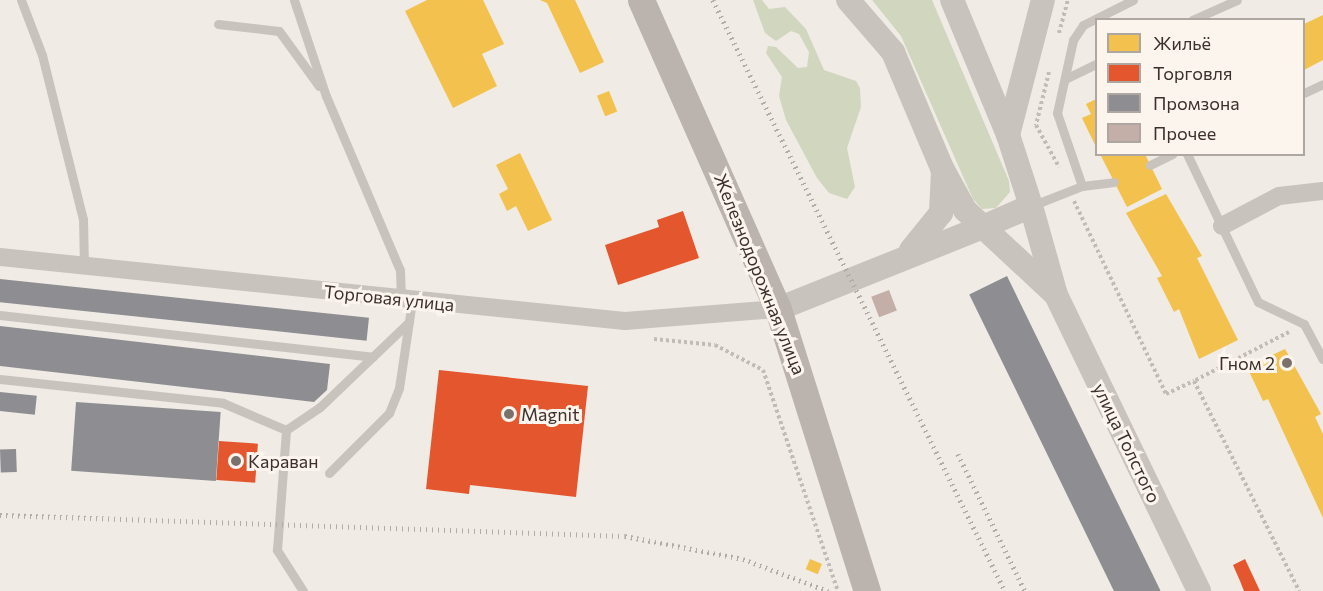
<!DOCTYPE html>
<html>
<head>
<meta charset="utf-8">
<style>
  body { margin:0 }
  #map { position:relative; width:1323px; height:591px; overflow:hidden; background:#f0ebe5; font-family:Commissioner,sans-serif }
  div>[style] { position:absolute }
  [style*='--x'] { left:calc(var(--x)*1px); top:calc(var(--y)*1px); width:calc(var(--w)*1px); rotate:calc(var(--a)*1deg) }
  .green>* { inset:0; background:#d1d6bf }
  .homes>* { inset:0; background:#f2c14e; transform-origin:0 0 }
  .shops>* { inset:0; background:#e4572e; transform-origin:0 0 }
  .industry>* { inset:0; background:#8d8d92; transform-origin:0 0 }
  .building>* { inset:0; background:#c3afa7; transform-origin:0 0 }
  .path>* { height:4px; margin-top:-2px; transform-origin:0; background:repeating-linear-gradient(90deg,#c2bbb6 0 3px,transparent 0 6px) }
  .service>* { height:9px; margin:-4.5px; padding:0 4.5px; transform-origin:4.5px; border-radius:4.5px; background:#c9c3be }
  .minor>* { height:18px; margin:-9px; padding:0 9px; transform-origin:9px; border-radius:9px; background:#c9c3be }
  .tertiary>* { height:24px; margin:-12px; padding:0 12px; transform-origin:12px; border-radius:12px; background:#c9c3be }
  .secondary>* { height:27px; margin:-13.5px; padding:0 13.5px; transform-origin:13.5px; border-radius:13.5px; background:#bab3ae }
  .rail>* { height:4.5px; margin-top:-2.25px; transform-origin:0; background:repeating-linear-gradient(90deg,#b1aca8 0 1.5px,transparent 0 6px) }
  .dots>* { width:16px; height:16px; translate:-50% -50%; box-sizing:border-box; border:3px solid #fbf5ee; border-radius:50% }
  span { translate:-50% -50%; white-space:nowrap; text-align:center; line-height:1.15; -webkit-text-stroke:6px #fbf5ee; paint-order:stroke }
  .street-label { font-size:18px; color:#3b302b }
  .poi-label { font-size:18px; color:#3b302b }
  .right { translate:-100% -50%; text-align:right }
  .left { translate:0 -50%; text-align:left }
  .legend { position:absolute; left:1095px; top:18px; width:210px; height:138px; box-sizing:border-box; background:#fbf5ee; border:2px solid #aea6a0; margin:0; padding:8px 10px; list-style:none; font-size:18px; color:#3b302b }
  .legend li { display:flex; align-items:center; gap:12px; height:30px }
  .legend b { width:30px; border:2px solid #aea6a0 }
</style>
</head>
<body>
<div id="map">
  <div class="green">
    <i style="clip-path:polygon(753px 0,762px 0,769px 9px,785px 7px,806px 29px,824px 70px,856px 81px,860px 88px,861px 107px,847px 148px,855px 187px,847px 199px,829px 193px,817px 178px,786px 120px,779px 96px,782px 77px,766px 53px,768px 46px,776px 47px,798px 68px,807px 67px,809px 52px,799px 34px,791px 31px,776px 41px,765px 33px)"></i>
    <i style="clip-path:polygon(872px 0,932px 0,1009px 181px,1010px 192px,996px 208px,982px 209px,973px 199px,901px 36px)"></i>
  </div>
  <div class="homes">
    <i style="clip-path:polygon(427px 0,483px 0,504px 44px,482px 54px,497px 86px,453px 108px,405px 11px)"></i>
    <i style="clip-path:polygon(540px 0,575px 0,604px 62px,580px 73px,547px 3px)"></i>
    <i style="clip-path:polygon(1323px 15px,1323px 60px,1304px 70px,1304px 24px)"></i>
    <i style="left:609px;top:91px;width:22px;height:13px;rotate:68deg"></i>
    <i style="clip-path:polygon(1096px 99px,1096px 147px,1082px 118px,1091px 114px,1086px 104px)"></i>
    <i style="clip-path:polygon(520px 153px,552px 220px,528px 231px,516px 206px,507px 211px,499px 194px,508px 189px,496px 165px)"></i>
    <i style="clip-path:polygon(1100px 154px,1145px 154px,1162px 189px,1127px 207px)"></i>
    <i style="clip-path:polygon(1166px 194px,1202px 256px,1197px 258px,1238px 340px,1199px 359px,1179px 309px,1174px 312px,1157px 278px,1162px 276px,1126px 213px)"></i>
    <i style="clip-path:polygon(1285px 349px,1321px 414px,1315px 417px,1323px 434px,1323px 518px,1268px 399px,1263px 401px,1247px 367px)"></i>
    <i style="left:810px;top:559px;width:13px;height:11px;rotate:23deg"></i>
  </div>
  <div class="shops">
    <i style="clip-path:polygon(683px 211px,699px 258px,618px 285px,605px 245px,659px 227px,657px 220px)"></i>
    <i style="clip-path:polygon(439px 370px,588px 386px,576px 497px,470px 485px,469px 494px,426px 489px)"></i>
    <i style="left:219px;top:441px;width:39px;height:39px;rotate:4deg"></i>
    <i style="clip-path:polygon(1245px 559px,1260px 591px,1244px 591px,1240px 581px,1233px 565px)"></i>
  </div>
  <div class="industry">
    <i style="left:1007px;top:276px;width:350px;height:42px;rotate:64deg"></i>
    <i style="left:0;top:279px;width:371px;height:23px;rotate:6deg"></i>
    <i style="clip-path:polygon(0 326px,330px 364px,327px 390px,314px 402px,0 366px)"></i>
    <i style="left:0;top:392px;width:37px;height:19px;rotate:6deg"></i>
    <i style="left:76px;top:402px;width:145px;height:69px;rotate:4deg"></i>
    <i style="left:16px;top:449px;width:23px;height:16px;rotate:88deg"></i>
  </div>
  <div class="building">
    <i style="left:889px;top:290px;width:22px;height:19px;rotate:69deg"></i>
  </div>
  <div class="path">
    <i style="--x:1059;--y:33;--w:34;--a:-75"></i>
    <i style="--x:1049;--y:72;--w:55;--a:103.8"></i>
    <i style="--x:1036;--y:125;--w:48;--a:61.3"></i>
    <i style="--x:1074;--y:201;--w:214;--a:64.5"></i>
    <i style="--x:1166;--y:394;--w:31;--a:-25"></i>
    <i style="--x:1289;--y:332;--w:107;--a:152.7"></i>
    <i style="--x:1194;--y:381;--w:235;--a:63.4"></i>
    <i style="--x:654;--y:339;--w:61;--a:5.6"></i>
    <i style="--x:715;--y:345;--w:54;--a:27.5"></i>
    <i style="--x:763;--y:370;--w:233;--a:71.3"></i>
  </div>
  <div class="service">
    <i style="--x:21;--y:0;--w:59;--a:69.1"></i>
    <i style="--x:42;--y:55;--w:169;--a:76"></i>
    <i style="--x:83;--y:219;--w:46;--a:88.8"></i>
    <i style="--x:294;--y:0;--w:101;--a:71.6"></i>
    <i style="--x:326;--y:96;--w:189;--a:67"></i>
    <i style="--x:400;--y:270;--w:29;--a:88"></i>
    <i style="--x:1192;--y:20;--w:49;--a:-24"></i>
    <i style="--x:218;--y:24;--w:61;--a:6.5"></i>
    <i style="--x:279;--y:31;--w:68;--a:54"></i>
    <i style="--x:1065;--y:79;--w:34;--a:-26"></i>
    <i style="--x:1304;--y:93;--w:21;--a:-25"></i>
    <i style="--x:1187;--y:154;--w:164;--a:64.4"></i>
    <i style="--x:1258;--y:302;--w:51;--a:25.6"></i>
    <i style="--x:1304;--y:324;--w:40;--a:62"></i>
    <i style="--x:1150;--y:165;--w:25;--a:-26"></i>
    <i style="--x:1082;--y:186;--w:32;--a:-7"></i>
    <i style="--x:1031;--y:206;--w:55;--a:-21.4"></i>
    <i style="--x:1082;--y:186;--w:77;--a:-108.9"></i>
    <i style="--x:1057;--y:113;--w:75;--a:-77.6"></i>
    <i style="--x:1073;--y:40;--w:18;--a:-56"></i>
    <i style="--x:1083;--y:25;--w:56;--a:-26.6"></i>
    <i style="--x:0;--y:315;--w:375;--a:6.4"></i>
    <i style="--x:0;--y:379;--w:224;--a:6.1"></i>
    <i style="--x:223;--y:403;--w:69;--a:23.2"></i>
    <i style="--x:329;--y:473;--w:85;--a:-45"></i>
    <i style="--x:389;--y:413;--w:27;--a:-68"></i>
    <i style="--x:399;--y:388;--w:88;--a:-81.5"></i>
    <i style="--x:303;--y:591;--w:49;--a:-122.4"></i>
    <i style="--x:277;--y:550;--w:120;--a:-85.7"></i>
    <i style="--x:286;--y:430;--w:41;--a:-34.1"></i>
    <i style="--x:320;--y:407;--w:123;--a:-43.7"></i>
  </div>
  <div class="minor">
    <i style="--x:1222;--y:226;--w:64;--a:-27.8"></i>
    <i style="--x:1279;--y:196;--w:44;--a:-6.5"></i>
    <i style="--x:0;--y:257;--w:628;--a:5.85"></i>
    <i style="--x:625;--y:321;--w:153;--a:-4.5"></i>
  </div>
  <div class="tertiary">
    <i style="--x:848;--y:0;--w:69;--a:49.1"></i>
    <i style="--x:893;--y:52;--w:126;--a:67.1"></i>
    <i style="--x:942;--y:168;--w:48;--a:61.3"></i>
    <i style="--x:965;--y:210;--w:25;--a:43"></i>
    <i style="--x:983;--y:227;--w:52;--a:-23.6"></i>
    <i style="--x:1031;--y:206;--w:75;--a:-107.9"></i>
    <i style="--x:1008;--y:135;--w:146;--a:-112.5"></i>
    <i style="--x:1008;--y:135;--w:139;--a:-75.5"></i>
    <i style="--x:1031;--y:206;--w:92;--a:74.3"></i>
    <i style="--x:1056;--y:295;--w:329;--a:64.2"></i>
    <i style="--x:911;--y:250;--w:48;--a:-51"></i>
    <i style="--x:941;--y:213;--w:42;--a:-87.3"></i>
    <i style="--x:778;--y:309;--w:221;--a:-21.8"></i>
    <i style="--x:983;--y:227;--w:96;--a:42.9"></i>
  </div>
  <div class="secondary">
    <i style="--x:641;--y:0;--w:338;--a:66.1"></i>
    <i style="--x:778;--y:309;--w:296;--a:72.5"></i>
  </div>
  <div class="rail">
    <i style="--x:713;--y:0;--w:659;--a:63.71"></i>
    <i style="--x:958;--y:454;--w:153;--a:63.9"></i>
    <i style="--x:0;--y:515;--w:625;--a:1.92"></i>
    <i style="--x:625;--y:536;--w:120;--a:11"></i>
    <i style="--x:743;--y:559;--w:91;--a:20.6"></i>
  </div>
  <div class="dots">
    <i style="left:1287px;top:363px;background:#7a716c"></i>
    <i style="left:509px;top:414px;background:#7a716c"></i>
    <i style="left:236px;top:461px;background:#7a716c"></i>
  </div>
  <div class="street-label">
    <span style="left:760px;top:274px;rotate:68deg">Железнодорожная улица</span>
    <span style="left:389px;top:298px;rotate:6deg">Торговая улица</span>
    <span style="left:1127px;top:443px;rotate:64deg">улица Толстого</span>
  </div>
  <div class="poi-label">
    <span class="right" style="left:1275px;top:363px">Гном 2</span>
    <span class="left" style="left:521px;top:414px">Magnit</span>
    <span class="left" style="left:248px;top:461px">Караван</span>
  </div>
  <ul class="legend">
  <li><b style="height:16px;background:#f2c14e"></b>Жильё</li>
  <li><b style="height:16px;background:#e4572e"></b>Торговля</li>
  <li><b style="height:16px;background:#8d8d92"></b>Промзона</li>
  <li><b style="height:16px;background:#c3afa7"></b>Прочее</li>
  </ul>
</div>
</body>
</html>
